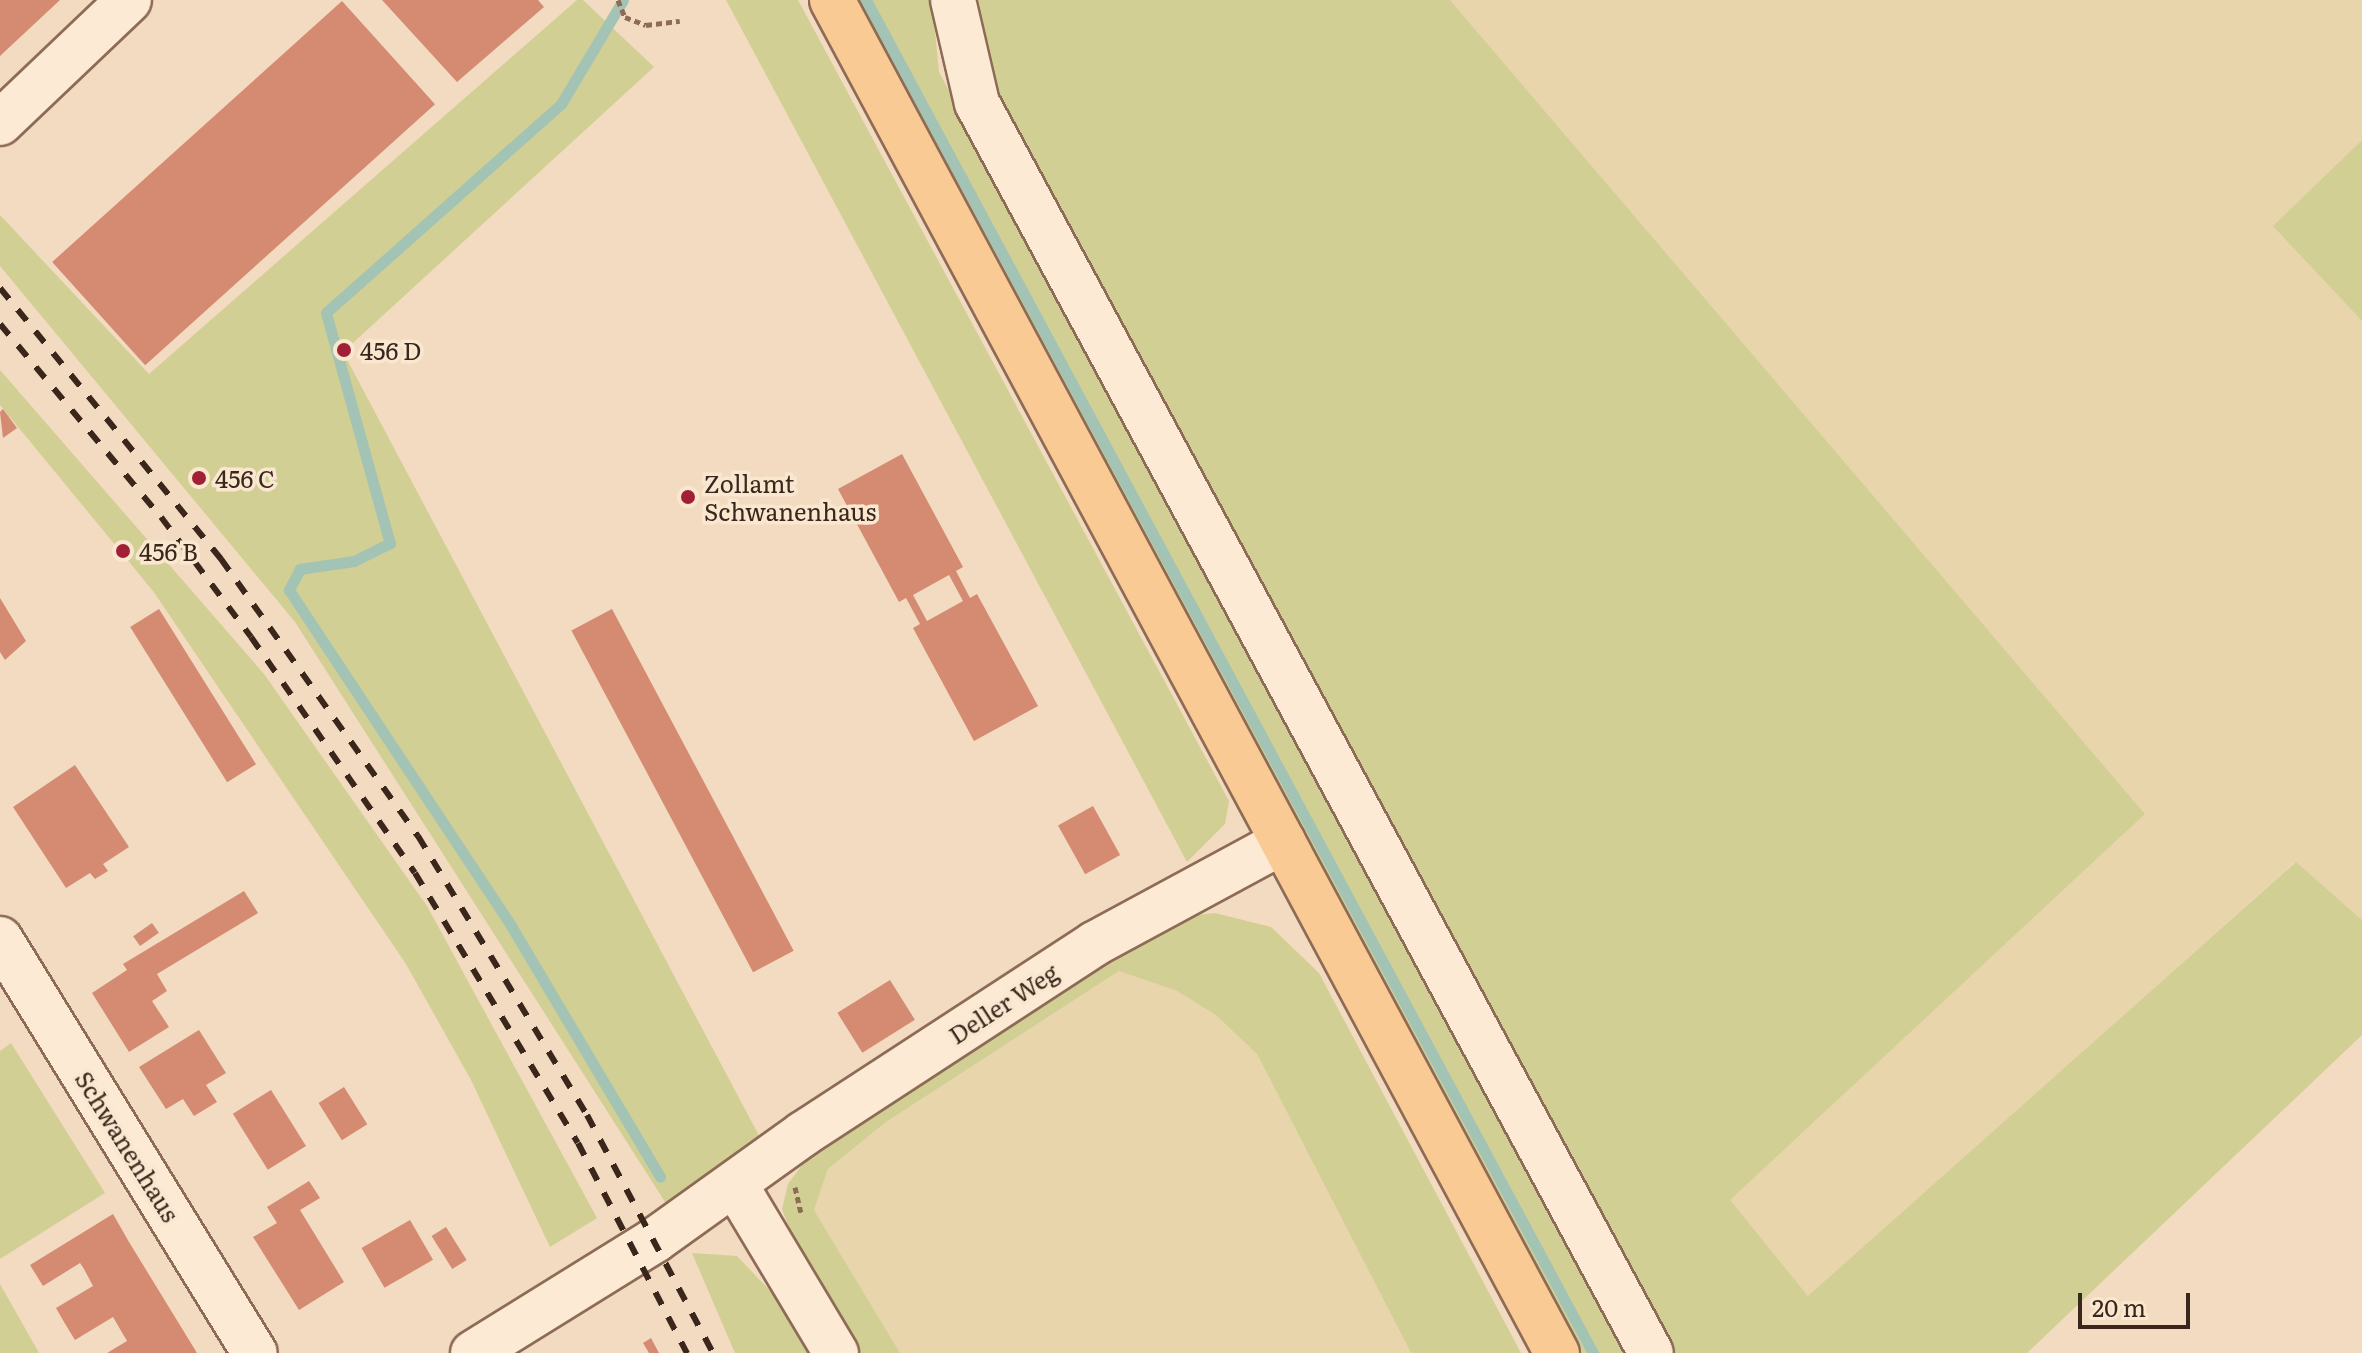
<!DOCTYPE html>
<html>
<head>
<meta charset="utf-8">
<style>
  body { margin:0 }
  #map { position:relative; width:2362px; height:1353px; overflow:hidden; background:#f2dbc0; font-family:Literata,serif }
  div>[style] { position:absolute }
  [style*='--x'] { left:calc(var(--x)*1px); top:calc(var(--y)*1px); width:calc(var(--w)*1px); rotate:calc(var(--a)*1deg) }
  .farmland>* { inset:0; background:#e9d5ac }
  .green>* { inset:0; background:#d1cf93 }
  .stream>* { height:11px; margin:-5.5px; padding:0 5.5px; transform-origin:5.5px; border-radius:5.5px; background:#a3c4b5 }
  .building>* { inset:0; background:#d48b72; transform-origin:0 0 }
  .path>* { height:5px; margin-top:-2.5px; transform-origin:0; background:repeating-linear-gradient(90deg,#8d6b56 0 6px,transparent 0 10px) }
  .roads { filter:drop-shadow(2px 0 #8d6b56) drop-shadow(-2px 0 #8d6b56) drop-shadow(0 2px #8d6b56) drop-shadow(0 -2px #8d6b56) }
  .minor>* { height:44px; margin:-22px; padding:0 22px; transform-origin:22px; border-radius:22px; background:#fcead4 }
  .major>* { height:44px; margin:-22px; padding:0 22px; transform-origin:22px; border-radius:22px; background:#f9ca94 }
  .rail>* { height:6px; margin-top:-3px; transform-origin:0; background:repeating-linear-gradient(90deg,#3b261c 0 14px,transparent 0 28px) }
  .dots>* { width:22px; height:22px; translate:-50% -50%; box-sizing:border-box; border:4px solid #f9e7d0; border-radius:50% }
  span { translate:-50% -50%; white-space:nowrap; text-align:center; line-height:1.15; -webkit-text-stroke:7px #f9e7d0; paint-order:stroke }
  .poi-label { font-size:24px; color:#3b261c }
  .left { translate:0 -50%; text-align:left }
  .street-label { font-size:24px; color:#3b261c }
  .scale { position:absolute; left:2078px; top:1293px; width:112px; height:36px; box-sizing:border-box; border:4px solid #3b261c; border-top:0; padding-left:10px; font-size:24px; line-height:28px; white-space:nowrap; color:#3b261c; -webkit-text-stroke:6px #f9e7d0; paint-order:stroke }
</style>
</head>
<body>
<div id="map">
  <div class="farmland">
    <i style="clip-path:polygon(1450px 0,2362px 0,2362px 140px,2274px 226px,2362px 321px,2362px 920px,2295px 862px,1809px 1297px,1729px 1200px,2145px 814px)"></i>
    <i style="clip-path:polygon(1119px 971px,1177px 991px,1217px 1015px,1257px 1054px,1411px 1353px,900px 1353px,814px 1210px,828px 1169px,886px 1122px)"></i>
  </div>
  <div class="green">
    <i style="clip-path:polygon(577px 0,583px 0,654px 67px,343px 352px,765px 1147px,667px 1205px,295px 622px,0 266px,0 215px,149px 374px)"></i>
    <i style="clip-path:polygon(726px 0,798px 0,1229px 801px,1225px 824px,1187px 862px)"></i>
    <i style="clip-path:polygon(856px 0,932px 0,939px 72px,1629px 1353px,1580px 1353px)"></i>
    <i style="clip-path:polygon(978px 0,1450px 0,2145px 814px,1730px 1200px,1808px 1296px,2296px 862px,2362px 920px,2362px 1035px,2027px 1353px,1672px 1353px,1000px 111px,975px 18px)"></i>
    <i style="clip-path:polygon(2362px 140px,2362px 321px,2273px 226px)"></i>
    <i style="clip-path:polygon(0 370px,264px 674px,427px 906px,597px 1218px,550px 1247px,471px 1080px,406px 964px,153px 591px,0 405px)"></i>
    <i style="clip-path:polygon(1215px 913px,1271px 927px,1319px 973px,1521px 1353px,1411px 1353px,1257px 1054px,1216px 1015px,1177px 991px,1119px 971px,886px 1122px,828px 1169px,814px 1210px,900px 1353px,860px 1353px,796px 1246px,782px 1209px,788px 1184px,815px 1147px,1170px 918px)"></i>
    <i style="clip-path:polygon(11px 1043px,105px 1193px,0 1259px,0 1051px)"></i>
    <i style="clip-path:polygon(692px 1253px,737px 1256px,793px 1315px,816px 1353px,735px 1353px)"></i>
    <i style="clip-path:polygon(0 1284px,39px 1353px,0 1353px)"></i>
  </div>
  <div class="stream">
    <i style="--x:623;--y:0;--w:121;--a:120.8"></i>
    <i style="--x:561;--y:104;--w:314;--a:138.4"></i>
    <i style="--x:326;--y:313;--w:239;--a:74.5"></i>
    <i style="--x:390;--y:543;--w:40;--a:153.4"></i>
    <i style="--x:354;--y:561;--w:55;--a:171.6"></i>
    <i style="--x:300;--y:569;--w:24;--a:118"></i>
    <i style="--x:289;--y:590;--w:400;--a:56.5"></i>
    <i style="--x:510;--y:924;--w:294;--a:59.3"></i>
    <i style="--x:866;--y:0;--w:1536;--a:61.75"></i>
  </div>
  <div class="building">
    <i style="clip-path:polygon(0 0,60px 0,0 56px)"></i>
    <i style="clip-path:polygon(382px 0,538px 0,544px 7px,457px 82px)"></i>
    <i style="left:342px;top:1px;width:139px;height:390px;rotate:48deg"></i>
    <i style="clip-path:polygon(3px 409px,17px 428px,3px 438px,0 412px)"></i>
    <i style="clip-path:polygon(evenodd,902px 454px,963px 567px,956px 571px,970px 598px,977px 594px,1038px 706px,974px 741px,913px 628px,920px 624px,906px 598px,899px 602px,838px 489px,902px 454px,949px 575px,963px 601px,927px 621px,913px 595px,949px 575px)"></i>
    <i style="clip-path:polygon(0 598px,26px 641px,5px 660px,0 652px)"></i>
    <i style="left:159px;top:609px;width:183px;height:34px;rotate:58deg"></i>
    <i style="left:612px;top:609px;width:387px;height:46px;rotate:62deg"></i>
    <i style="clip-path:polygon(75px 765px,129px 847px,103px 864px,108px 871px,95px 879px,90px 873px,66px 888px,13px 807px)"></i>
    <i style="left:1093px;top:806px;width:56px;height:40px;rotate:61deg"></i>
    <i style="clip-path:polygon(244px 891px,258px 913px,157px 974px,167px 991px,152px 1001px,169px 1027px,129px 1052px,92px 993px,127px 970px,123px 964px)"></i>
    <i style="left:152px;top:923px;width:12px;height:23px;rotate:55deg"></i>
    <i style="left:890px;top:980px;width:47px;height:62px;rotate:58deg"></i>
    <i style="clip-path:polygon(199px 1030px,226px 1073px,206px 1085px,217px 1102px,194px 1116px,183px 1099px,166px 1109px,139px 1067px)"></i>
    <i style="left:344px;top:1087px;width:44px;height:30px;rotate:58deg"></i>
    <i style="left:271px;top:1090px;width:66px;height:45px;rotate:58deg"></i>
    <i style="clip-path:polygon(309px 1181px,320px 1198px,300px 1210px,344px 1282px,299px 1310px,253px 1237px,277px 1223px,267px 1207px)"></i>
    <i style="clip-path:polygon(113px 1214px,129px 1242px,197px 1353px,107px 1353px,127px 1341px,113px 1317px,75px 1340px,64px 1322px,56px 1308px,93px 1286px,84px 1269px,80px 1263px,43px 1286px,30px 1265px)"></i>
    <i style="left:410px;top:1220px;width:46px;height:56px;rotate:60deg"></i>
    <i style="left:446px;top:1227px;width:39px;height:17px;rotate:58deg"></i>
    <i style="clip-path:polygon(651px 1338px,659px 1353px,649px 1353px,643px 1343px)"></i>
  </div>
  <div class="path">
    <i style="--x:618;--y:0;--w:18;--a:68"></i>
    <i style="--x:625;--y:17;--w:22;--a:21"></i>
    <i style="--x:646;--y:25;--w:34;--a:-7"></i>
    <i style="--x:795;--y:1187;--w:26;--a:77"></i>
  </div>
  <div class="roads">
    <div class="minor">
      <i style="--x:953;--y:0;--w:106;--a:76.9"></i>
      <i style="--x:977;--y:103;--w:1420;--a:61.67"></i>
      <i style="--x:0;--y:123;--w:178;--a:-43.6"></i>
      <i style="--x:0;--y:939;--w:486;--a:58.4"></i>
      <i style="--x:736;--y:1186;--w:195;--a:59.1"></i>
      <i style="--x:473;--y:1353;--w:214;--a:-31.8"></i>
      <i style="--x:655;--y:1240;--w:182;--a:-35.6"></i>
      <i style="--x:803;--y:1134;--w:348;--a:-33.1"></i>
      <i style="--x:1094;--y:944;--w:215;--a:-28.4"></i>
    </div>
    <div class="major">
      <i style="--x:832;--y:0;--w:1535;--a:61.82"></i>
    </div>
  </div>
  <div class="rail">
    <i style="--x:0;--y:288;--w:350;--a:50.8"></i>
    <i style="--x:221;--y:559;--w:340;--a:54.6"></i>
    <i style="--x:418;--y:836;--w:326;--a:58.8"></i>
    <i style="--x:587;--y:1115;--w:269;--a:62.1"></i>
    <i style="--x:0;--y:324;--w:251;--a:50.2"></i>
    <i style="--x:161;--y:517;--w:150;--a:53.1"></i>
    <i style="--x:251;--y:637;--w:287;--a:55.2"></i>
    <i style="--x:415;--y:873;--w:315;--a:58.9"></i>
    <i style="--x:578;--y:1143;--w:237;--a:62.6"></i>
  </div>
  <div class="dots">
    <i style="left:344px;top:350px;background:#a22035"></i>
    <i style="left:199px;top:478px;background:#a22035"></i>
    <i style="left:688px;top:497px;background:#a22035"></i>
    <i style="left:123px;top:551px;background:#a22035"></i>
  </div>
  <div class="poi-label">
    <span class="left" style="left:360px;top:350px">456 D</span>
    <span class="left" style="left:215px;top:478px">456 C</span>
    <span class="left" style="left:704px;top:497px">Zollamt<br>Schwanenhaus</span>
    <span class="left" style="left:139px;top:551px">456 B</span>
  </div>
  <div class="street-label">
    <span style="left:1003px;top:1003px;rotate:-33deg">Deller Weg</span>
    <span style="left:128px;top:1146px;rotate:58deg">Schwanenhaus</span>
  </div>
  <div class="scale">20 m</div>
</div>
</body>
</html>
